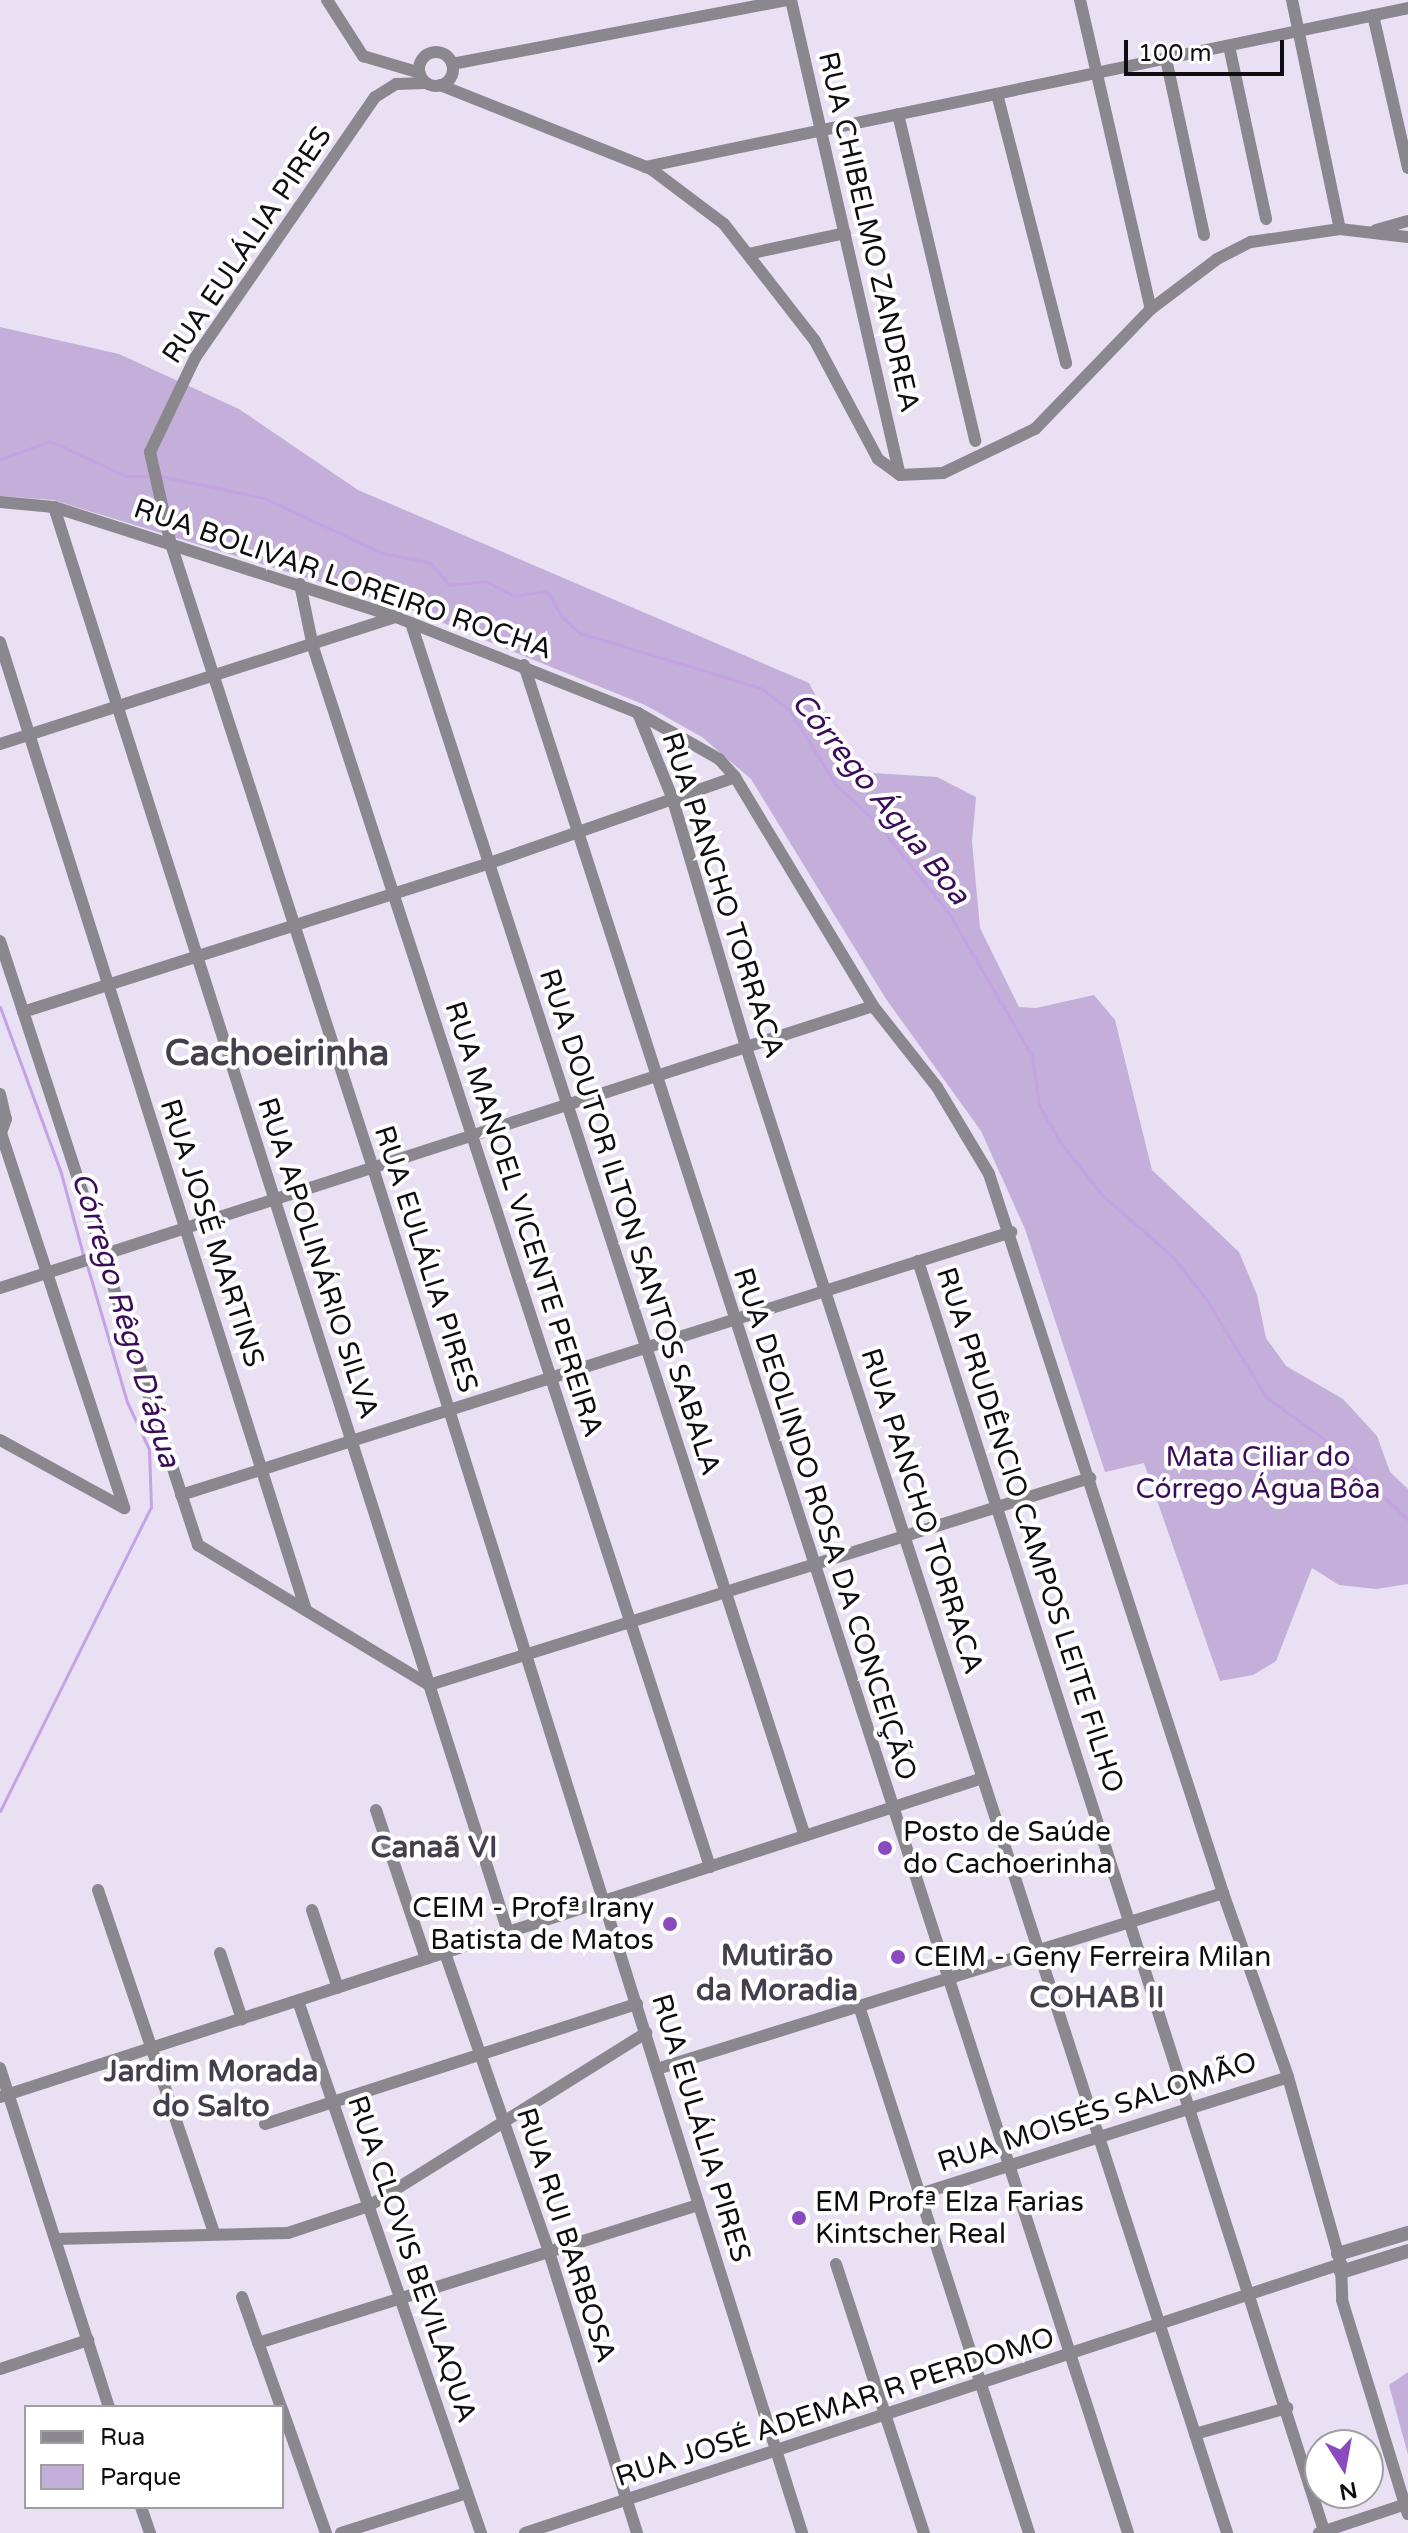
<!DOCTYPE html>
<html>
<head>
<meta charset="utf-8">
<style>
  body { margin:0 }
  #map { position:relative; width:1408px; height:2533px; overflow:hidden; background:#e9e0f3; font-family:"Varela Round",sans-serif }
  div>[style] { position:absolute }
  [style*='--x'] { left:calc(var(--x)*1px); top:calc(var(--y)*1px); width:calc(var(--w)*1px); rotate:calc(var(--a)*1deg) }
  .green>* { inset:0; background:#c3afd9 }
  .stream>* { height:3px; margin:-1.5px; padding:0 1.5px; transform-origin:1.5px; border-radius:1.5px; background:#c4a3e4 }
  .minor>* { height:12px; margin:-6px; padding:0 6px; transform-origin:6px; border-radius:6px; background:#8a878e }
  .minor>.ring { margin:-6px; padding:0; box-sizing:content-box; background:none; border:12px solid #8a878e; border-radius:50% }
  .tertiary>* { height:14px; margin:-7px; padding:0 7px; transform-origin:7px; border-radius:7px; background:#8a878e }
  .dots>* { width:22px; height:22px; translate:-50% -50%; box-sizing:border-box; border:4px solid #fff; border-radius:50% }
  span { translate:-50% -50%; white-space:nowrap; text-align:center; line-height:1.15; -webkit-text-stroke:8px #fff; paint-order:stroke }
  .street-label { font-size:28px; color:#0f0c12 }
  .park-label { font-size:28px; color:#3b0d5a }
  .poi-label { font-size:28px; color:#0f0c12 }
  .left { translate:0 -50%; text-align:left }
  .right { translate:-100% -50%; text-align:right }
  .water-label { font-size:30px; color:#3a0c59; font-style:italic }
  .neighbourhood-label { font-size:30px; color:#453e4d; font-weight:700 }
  .district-label { font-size:36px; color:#453e4d; font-weight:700 }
  .legend { position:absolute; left:24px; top:2405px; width:260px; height:104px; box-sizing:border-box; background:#fff; border:2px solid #9f9ea0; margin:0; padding:10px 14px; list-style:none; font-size:24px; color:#0f0c12 }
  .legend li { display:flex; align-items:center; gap:16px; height:40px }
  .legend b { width:40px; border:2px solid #9f9ea0 }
  .north { position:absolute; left:1304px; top:2429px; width:80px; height:80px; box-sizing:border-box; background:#fff; border:2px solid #9f9ea0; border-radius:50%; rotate:169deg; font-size:22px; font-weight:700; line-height:32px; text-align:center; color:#0f0c12 }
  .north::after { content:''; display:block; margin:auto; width:28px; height:36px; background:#8b4abf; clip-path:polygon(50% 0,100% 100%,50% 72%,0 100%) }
  .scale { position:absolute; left:1124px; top:40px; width:160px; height:36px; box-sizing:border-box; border:4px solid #0f0c12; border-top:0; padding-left:10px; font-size:24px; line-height:28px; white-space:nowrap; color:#0f0c12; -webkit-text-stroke:6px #fff; paint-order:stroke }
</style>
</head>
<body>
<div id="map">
  <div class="green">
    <i style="clip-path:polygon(0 327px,119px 354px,239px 409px,358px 490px,809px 683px,845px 754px,873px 773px,937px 777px,976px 797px,972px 842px,980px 928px,1019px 1007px,1036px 1008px,1094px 995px,1115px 1020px,1152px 1170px,1239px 1252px,1257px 1295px,1266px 1338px,1286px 1366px,1343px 1399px,1377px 1436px,1390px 1472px,1408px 1489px,1408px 1584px,1376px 1589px,1339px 1585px,1312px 1568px,1276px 1661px,1253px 1675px,1220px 1681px,1144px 1463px,1105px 1472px,1025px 1229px,981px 1131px,886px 999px,751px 779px,702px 737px,645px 705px,411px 610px,53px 500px,0 496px)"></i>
    <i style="clip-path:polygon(1408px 2372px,1408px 2455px,1389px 2385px)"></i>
  </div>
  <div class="stream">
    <i style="--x:0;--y:459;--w:53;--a:-19.8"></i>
    <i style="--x:50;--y:441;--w:84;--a:24.7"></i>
    <i style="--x:126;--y:476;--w:26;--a:0"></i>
    <i style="--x:160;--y:476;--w:106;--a:11.9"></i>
    <i style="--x:264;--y:498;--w:130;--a:25"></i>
    <i style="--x:382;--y:553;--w:50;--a:11.5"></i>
    <i style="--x:431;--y:563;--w:28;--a:51"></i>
    <i style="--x:449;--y:585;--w:36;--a:-6"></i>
    <i style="--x:485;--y:581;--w:33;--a:27"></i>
    <i style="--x:514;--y:596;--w:33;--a:-9"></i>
    <i style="--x:547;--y:591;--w:30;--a:60"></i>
    <i style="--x:562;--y:617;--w:24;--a:42"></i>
    <i style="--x:580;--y:633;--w:189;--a:16.9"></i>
    <i style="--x:761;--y:688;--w:37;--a:38"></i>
    <i style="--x:790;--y:711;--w:87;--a:58.1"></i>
    <i style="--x:836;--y:785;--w:56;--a:42.8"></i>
    <i style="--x:877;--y:823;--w:114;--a:51.4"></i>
    <i style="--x:948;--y:912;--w:167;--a:59.7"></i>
    <i style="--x:1032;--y:1056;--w:49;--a:81.9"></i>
    <i style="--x:1039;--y:1105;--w:43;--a:60.4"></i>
    <i style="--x:1060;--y:1142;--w:68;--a:51.6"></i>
    <i style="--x:1102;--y:1195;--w:94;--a:41.1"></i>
    <i style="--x:1173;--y:1257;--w:53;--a:51.8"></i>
    <i style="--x:1206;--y:1299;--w:115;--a:58.5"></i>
    <i style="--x:1266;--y:1397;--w:72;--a:35.9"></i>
    <i style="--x:1324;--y:1439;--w:117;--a:44"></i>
    <i style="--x:0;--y:1007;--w:177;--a:69.8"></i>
    <i style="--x:61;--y:1173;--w:88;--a:74.9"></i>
    <i style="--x:0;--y:1811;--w:339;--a:-63.6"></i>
    <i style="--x:151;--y:1507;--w:58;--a:-92"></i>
    <i style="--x:149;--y:1449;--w:52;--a:-115.1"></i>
    <i style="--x:127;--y:1402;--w:143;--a:-106.3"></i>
  </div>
  <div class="minor">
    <i style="--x:327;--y:0;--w:67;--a:57.3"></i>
    <i style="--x:363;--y:56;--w:59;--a:16.6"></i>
    <i style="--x:791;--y:0;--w:487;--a:77.1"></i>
    <i style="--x:1080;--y:0;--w:317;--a:77.1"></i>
    <i style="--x:1292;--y:0;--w:234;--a:78.2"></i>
    <i style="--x:1373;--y:15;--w:157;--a:77.1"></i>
    <i style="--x:1229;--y:46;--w:177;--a:77.9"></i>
    <i class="ring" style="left:419px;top:52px;width:22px;height:22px"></i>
    <i style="--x:1166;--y:59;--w:180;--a:77.8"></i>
    <i style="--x:452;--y:64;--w:342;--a:-10.8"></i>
    <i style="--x:426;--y:83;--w:30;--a:178"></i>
    <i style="--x:396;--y:84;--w:25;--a:148"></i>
    <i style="--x:375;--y:97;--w:317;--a:124.6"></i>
    <i style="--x:195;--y:358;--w:104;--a:115.6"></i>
    <i style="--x:150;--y:452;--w:91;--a:77.3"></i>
    <i style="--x:170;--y:541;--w:659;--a:72.06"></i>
    <i style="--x:373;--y:1168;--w:1431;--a:72.55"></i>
    <i style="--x:440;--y:85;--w:227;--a:21.7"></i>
    <i style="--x:651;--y:169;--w:91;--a:37"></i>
    <i style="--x:724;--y:224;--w:148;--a:52.1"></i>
    <i style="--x:815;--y:341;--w:134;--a:61.9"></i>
    <i style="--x:878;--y:459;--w:27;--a:36"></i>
    <i style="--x:900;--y:475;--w:43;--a:-2.7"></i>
    <i style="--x:943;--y:473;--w:102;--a:-25.6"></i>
    <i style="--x:1035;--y:429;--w:167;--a:-46"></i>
    <i style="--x:1151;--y:309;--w:83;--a:-37.1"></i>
    <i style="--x:1217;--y:259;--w:38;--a:-27"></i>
    <i style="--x:1251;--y:242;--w:90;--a:-8.3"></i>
    <i style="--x:1340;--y:229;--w:68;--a:6.7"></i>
    <i style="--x:997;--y:94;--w:278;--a:75.6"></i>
    <i style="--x:898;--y:114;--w:336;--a:76.7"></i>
    <i style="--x:645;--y:167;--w:779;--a:-11.77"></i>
    <i style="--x:1376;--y:230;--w:33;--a:-16"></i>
    <i style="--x:748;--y:254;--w:99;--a:-12.2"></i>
    <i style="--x:0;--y:502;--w:54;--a:5.3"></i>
    <i style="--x:54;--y:507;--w:359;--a:17.8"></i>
    <i style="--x:396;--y:617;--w:260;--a:21.6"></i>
    <i style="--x:638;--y:713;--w:93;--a:29.6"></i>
    <i style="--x:719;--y:759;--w:24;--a:48"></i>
    <i style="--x:735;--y:777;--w:267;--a:58.9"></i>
    <i style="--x:873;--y:1006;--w:103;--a:51.7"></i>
    <i style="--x:937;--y:1087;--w:101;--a:59.1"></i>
    <i style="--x:989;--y:1174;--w:756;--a:71.97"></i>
    <i style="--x:1223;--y:1893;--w:195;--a:70.5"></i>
    <i style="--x:1288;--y:2077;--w:194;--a:74.2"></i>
    <i style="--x:1341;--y:2264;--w:36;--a:88"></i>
    <i style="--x:1342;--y:2300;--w:224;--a:72.9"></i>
    <i style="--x:54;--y:507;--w:1496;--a:72.33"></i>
    <i style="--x:300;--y:584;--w:64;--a:78.3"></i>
    <i style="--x:313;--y:647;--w:1283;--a:71.97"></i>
    <i style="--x:411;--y:623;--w:1275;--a:72.01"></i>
    <i style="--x:0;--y:642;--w:1015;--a:72.46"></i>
    <i style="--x:524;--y:665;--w:1963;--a:72.08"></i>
    <i style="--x:638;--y:713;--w:91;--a:68"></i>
    <i style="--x:672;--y:797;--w:261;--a:73.5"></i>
    <i style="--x:746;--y:1047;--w:1562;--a:72.06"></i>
    <i style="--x:0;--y:744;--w:416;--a:-17.8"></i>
    <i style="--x:0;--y:941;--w:636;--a:71.85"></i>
    <i style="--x:198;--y:1545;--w:270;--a:31.2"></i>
    <i style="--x:429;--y:1685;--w:693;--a:-17.39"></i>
    <i style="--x:23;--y:1012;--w:487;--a:-17.7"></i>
    <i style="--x:487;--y:864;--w:263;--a:-19.3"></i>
    <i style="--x:0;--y:1094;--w:26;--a:77"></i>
    <i style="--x:6;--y:1119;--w:15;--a:110"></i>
    <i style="--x:1;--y:1133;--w:395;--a:71.8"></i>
    <i style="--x:918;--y:1261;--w:1333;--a:72.27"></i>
    <i style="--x:0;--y:1288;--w:917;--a:-17.9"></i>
    <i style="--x:0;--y:1440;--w:141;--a:28.7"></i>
    <i style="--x:181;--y:1495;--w:871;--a:-17.58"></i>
    <i style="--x:376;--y:1810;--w:157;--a:71.4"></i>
    <i style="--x:98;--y:1890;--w:362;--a:71.3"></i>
    <i style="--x:312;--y:1910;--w:82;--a:71.6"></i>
    <i style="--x:220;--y:1953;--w:70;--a:71.6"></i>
    <i style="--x:445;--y:1953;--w:317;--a:70.8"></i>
    <i style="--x:549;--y:2252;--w:294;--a:72.6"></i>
    <i style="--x:298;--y:2001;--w:563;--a:71.02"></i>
    <i style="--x:859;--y:2006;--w:554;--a:72.12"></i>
    <i style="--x:0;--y:2068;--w:356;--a:72.2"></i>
    <i style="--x:657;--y:2069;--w:593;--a:-17.27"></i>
    <i style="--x:0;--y:2097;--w:1033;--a:-17.98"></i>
    <i style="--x:265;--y:2124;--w:391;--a:-17.9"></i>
    <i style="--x:920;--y:2194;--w:386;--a:-17.6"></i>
    <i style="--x:56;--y:2239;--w:232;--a:-1.5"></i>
    <i style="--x:288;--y:2233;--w:85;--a:-18.4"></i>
    <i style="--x:369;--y:2206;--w:327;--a:-32"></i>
    <i style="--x:836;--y:2264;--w:283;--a:71.9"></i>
    <i style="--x:242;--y:2297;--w:117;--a:70.5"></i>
    <i style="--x:258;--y:2343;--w:462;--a:-17.4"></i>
    <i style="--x:0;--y:2369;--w:93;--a:-18.2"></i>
    <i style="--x:282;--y:2409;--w:132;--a:70.5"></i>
    <i style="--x:1195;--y:2434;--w:96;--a:-15.8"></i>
    <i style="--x:141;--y:2507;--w:28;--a:71"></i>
    <i style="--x:341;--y:2533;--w:132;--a:-17.6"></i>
    <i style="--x:525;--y:2533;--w:859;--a:-18.25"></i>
    <i style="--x:1319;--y:2533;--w:89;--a:-18.4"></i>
  </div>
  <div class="tertiary">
    <i style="--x:1338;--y:2254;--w:73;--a:-16.7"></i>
    <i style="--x:1341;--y:2272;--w:70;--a:-17.4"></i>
  </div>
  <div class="dots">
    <i style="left:885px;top:1848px;background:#8b4abf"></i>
    <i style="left:670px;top:1924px;background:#8b4abf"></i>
    <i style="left:898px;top:1957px;background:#8b4abf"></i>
    <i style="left:799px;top:2218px;background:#8b4abf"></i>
  </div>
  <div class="street-label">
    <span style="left:869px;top:232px;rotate:77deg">RUA CHIBELMO ZANDREA</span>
    <span style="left:247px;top:245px;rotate:-56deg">RUA EULÁLIA PIRES</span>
    <span style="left:343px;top:579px;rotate:19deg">RUA BOLIVAR LOREIRO ROCHA</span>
    <span style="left:723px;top:895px;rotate:72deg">RUA PANCHO TORRACA</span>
    <span style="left:524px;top:1219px;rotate:72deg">RUA MANOEL VICENTE PEREIRA</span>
    <span style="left:630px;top:1222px;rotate:72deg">RUA DOUTOR ILTON SANTOS SABALA</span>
    <span style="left:212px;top:1233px;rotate:72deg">RUA JOSÉ MARTINS</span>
    <span style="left:318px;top:1258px;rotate:72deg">RUA APOLINÁRIO SILVA</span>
    <span style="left:426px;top:1259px;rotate:72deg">RUA EULÁLIA PIRES</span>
    <span style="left:922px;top:1511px;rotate:72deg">RUA PANCHO TORRACA</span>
    <span style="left:825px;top:1524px;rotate:72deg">RUA DEOLINDO ROSA DA CONCEIÇÃO</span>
    <span style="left:1030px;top:1530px;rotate:72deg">RUA PRUDÊNCIO CAMPOS LEITE FILHO</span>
    <span style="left:1097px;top:2112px;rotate:-18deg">RUA MOISÉS SALOMÃO</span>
    <span style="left:701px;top:2128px;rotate:73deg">RUA EULÁLIA PIRES</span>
    <span style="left:566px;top:2235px;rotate:72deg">RUA RUI BARBOSA</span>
    <span style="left:412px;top:2259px;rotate:71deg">RUA CLOVIS BEVILAQUA</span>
    <span style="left:835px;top:2407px;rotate:-18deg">RUA JOSÉ ADEMAR R PERDOMO</span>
  </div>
  <div class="park-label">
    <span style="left:1258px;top:1473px">Mata Ciliar do<br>Córrego Água Bôa</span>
  </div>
  <div class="poi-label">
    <span class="left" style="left:903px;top:1848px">Posto de Saúde<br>do Cachoerinha</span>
    <span class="right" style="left:654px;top:1924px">CEIM - Profª Irany<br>Batista de Matos</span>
    <span class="left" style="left:914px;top:1957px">CEIM - Geny Ferreira Milan</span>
    <span class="left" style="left:815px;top:2218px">EM Profª Elza Farias<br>Kintscher Real</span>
  </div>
  <div class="water-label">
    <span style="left:880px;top:799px;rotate:51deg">Córrego Água Boa</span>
    <span style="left:125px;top:1320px;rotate:73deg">Córrego Rêgo D'água</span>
  </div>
  <div class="neighbourhood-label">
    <span style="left:434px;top:1848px">Canaã VI</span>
    <span style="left:777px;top:1973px">Mutirão<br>da Moradia</span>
    <span style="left:1097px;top:1998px">COHAB II</span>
    <span style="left:211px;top:2089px">Jardim Morada<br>do Salto</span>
  </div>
  <div class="district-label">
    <span style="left:277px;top:1054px">Cachoeirinha</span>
  </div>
  <ul class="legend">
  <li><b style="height:10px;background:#8a878e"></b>Rua</li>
  <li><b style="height:22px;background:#c3afd9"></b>Parque</li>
  </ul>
  <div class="north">N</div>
  <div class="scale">100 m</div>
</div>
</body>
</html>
